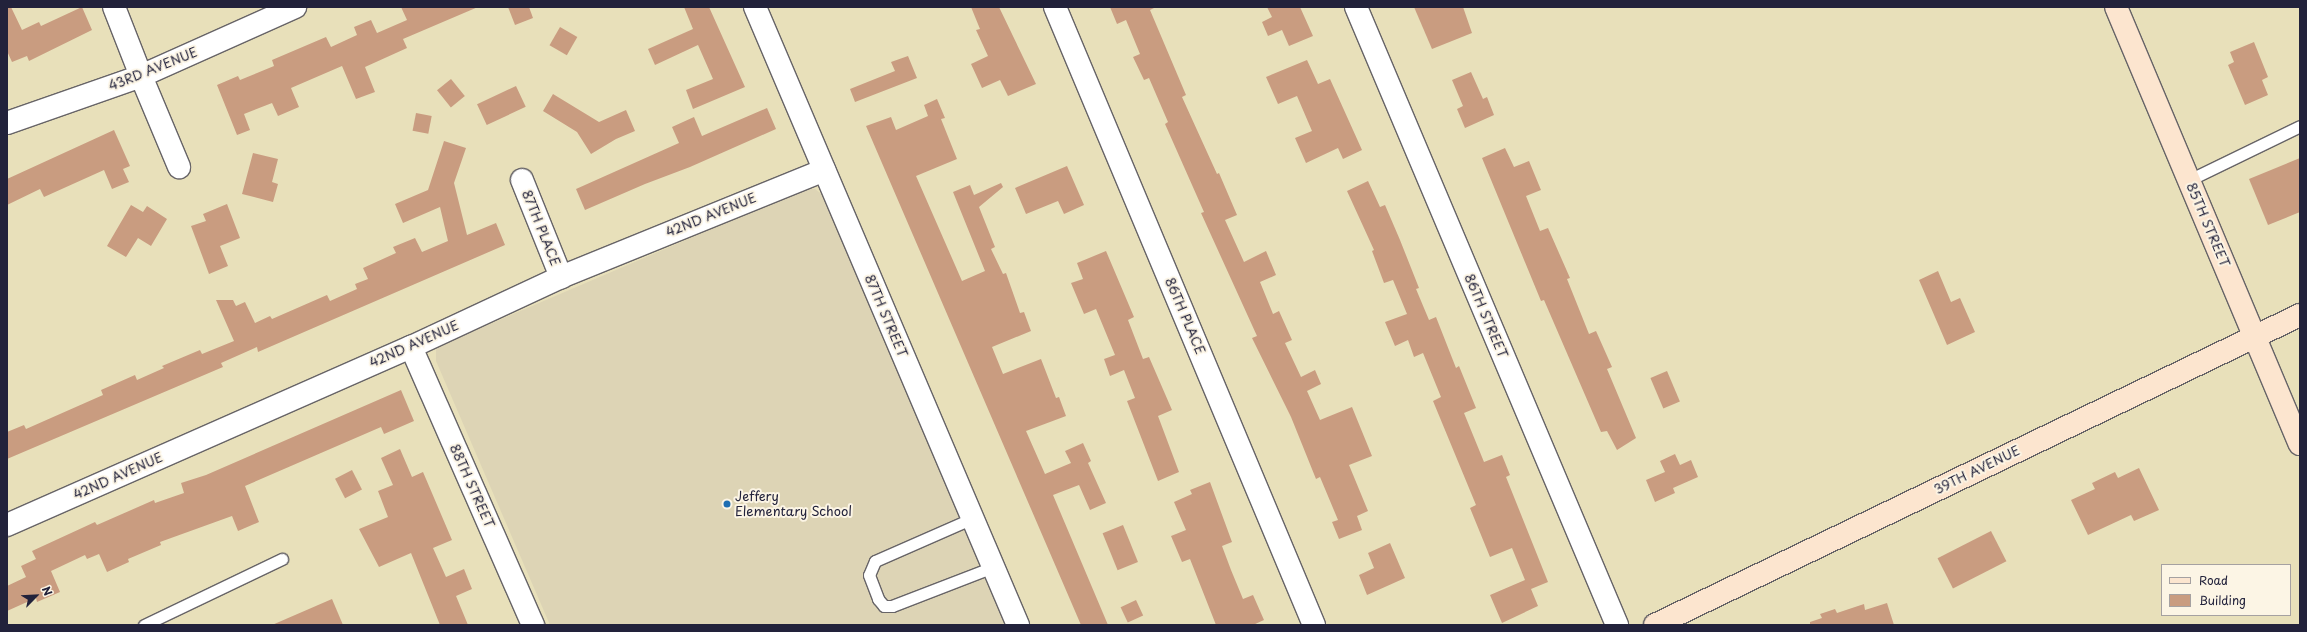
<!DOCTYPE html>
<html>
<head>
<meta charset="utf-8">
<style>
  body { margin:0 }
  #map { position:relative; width:2307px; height:632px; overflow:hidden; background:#e8e0ba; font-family:"Playpen Sans",sans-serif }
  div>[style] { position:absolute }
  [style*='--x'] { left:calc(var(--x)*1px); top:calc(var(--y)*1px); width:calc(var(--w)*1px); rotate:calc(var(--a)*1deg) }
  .built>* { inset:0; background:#ddd4b5 }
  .building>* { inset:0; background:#c99c80; transform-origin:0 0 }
  .roads { filter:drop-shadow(1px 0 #676467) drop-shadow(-1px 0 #676467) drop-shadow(0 1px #676467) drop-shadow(0 -1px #676467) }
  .lane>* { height:11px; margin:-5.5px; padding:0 5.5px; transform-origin:5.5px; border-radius:5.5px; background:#fff }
  .street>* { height:22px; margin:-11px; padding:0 11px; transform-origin:11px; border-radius:11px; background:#fff }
  .secondary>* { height:22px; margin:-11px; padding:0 11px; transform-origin:11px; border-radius:11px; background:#fce5cf }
  .dots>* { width:11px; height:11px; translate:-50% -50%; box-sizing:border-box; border:2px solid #fcf5e5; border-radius:50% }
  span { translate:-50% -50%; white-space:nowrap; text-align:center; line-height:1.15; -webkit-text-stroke:4px #fcf5e5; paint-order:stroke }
  .street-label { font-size:13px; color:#22223b }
  .poi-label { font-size:13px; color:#22223b }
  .left { translate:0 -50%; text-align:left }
  .frame { position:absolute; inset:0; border:8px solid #22223b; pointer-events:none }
  .legend { position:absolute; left:2161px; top:564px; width:130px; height:52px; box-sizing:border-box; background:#fcf5e5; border:1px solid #a5a1a1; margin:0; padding:5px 7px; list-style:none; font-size:12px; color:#22223b }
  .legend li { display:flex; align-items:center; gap:8px; height:20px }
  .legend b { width:20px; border:1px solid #a5a1a1 }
  .north { position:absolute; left:16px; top:576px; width:40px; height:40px; -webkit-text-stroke:3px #fcf5e5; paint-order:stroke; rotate:66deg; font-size:11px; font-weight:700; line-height:16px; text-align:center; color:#22223b }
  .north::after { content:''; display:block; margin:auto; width:14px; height:18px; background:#22223b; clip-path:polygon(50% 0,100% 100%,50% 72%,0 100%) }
</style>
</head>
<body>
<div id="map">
  <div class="built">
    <i style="clip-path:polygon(805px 189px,815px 189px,824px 196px,1008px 625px,550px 625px,436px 361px,436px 350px,441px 345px)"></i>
  </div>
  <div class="building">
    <i style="clip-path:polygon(7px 7px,11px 7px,22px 30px,39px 22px,41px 26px,82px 7px,92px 30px,29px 61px,27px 56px,12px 62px,7px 51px)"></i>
    <i style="clip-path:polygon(401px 7px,478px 7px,403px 39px,407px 48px,365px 67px,375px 92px,356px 99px,342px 66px,291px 88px,299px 107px,278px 116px,272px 103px,244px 114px,250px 130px,237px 135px,217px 85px,238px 76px,240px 80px,274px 66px,272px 60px,326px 37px,331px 47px,357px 35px,354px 27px,371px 20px,377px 33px,407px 20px)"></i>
    <i style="clip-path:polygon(508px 7px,529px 7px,533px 18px,515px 25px)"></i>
    <i style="clip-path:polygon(684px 7px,709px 7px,745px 87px,693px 109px,686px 90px,713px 79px,698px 45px,655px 65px,648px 49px,693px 29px)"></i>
    <i style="clip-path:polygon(971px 7px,999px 7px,1036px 84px,1008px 96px,1000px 80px,982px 88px,971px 64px,988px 56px,976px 30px,980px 29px)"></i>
    <i style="clip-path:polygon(1110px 7px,1156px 7px,1150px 10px,1186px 95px,1182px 97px,1217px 174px,1219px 173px,1237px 215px,1225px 220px,1244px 262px,1266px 251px,1276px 275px,1260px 282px,1273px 314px,1279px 311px,1292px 340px,1285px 343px,1301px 377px,1315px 370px,1321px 384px,1307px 391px,1320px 420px,1352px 407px,1372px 456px,1349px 465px,1368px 511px,1357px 516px,1362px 530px,1339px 539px,1332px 522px,1338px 520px,1320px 477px,1316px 479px,1291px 417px,1252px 338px,1257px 336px,1201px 213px,1204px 212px,1165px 124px,1168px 122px,1149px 78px,1144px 80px,1133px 57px,1140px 54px,1126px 20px,1117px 24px)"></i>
    <i style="clip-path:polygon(1267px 7px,1300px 7px,1313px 36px,1289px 46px,1282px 30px,1268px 36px,1262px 22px,1272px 17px)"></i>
    <i style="clip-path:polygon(1414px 7px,1463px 7px,1472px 33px,1432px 49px)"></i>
    <i style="left:560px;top:27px;width:20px;height:21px;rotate:30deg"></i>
    <i style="clip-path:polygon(2254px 42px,2268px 77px,2262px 80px,2268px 95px,2245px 105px,2228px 65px,2234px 62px,2230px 52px)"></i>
    <i style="clip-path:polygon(908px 56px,917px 78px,855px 102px,850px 89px,895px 71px,891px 62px)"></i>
    <i style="clip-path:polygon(1307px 60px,1318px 84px,1330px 79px,1362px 150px,1343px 159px,1338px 148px,1306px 163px,1295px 138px,1312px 131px,1297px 96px,1278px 104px,1266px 77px)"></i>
    <i style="clip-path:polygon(1471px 72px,1483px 99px,1487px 97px,1494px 115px,1465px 128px,1457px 109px,1463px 106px,1452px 80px)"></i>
    <i style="left:451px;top:79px;width:22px;height:18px;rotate:51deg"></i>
    <i style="left:516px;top:86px;width:23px;height:43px;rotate:65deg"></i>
    <i style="clip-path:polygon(553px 94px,599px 122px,626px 110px,635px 131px,616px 139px,591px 154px,577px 132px,543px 111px)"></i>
    <i style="clip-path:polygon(937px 99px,945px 118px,941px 119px,957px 159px,916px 176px,962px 281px,985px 271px,953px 192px,970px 185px,974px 195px,1001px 183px,1003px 187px,979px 207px,995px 247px,991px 249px,1003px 274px,1006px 273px,1020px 313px,1024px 312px,1031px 331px,992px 347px,1003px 374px,1041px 359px,1056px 398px,1059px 397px,1066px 416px,1026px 431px,1045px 474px,1071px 463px,1065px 451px,1083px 443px,1091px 461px,1088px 463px,1106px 503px,1090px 510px,1079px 485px,1053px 495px,1108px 625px,1081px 625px,866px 126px,891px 117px,896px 130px,928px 116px,924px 105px)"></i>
    <i style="clip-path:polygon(767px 108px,776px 129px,690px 167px,645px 184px,585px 210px,576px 189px,679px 143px,672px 127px,694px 117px,702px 136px)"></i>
    <i style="left:416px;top:113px;width:16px;height:18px;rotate:11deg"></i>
    <i style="clip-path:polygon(114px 130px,130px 166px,123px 169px,129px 182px,112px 189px,104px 170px,44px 197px,40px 189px,7px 205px,7px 179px)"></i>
    <i style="clip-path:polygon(444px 141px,466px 148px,454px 183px,467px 235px,496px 223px,505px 245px,258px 352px,257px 347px,221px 363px,223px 367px,7px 459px,7px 432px,24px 425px,26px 429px,103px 395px,101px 390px,135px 375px,137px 380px,164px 368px,162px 366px,200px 350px,202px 354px,234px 341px,216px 300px,233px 300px,236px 306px,245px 302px,255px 323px,270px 316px,272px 319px,327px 295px,330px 301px,357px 289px,355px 284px,368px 279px,363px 268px,396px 253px,393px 247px,415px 238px,422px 252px,448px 241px,440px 207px,403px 223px,395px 204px,428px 190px)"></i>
    <i style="clip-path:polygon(1505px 148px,1514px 167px,1529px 161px,1541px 190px,1526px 196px,1540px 231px,1548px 228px,1570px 278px,1567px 279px,1589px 334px,1596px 331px,1612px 367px,1607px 369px,1636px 438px,1617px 450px,1607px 431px,1601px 432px,1544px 300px,1541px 301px,1482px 158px)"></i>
    <i style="clip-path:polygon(253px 153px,278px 159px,272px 182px,278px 184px,273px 202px,242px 194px)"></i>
    <i style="clip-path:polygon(2300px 158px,2300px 212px,2268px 225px,2249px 179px)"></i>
    <i style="clip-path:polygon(1067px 166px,1084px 205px,1064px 214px,1058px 201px,1026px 214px,1015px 188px)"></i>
    <i style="clip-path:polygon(1368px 181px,1380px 207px,1385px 205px,1400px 240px,1419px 288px,1416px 289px,1429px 320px,1436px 317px,1456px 368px,1459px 366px,1476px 408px,1464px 413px,1484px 462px,1502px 455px,1510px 475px,1506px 477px,1548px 582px,1531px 589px,1538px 606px,1502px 623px,1490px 595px,1525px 580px,1512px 548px,1490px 557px,1470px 508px,1476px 505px,1433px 401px,1441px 397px,1423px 353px,1414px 357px,1408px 340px,1395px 346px,1385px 322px,1407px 314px,1393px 280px,1384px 283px,1372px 251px,1374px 250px,1347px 191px)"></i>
    <i style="clip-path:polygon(227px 204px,240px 238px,220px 246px,228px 266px,209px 274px,191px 226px,206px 221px,203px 214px)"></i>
    <i style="clip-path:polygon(131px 205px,143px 212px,147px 206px,167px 219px,151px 246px,138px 238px,126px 257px,107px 246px)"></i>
    <i style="clip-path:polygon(1106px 251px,1134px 317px,1128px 320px,1143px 359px,1149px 357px,1172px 410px,1158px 416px,1179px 472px,1158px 481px,1127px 401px,1135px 398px,1124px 370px,1110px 376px,1104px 359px,1115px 355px,1096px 309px,1084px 314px,1071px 283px,1083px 279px,1077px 263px)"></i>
    <i style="clip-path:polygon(1938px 271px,1951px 302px,1960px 298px,1975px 332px,1947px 345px,1919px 280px)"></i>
    <i style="left:1667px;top:371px;width:33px;height:18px;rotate:67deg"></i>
    <i style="clip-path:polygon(401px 390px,414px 421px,384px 434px,381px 427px,245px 486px,259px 522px,238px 531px,232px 516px,160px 542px,161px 545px,128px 559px,129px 562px,107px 572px,99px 554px,87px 559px,85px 555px,51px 571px,60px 592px,37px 602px,36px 598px,7px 611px,7px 586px,26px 577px,21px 566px,36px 559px,32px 551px,95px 522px,97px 525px,154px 500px,155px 503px,184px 493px,181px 483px,206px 475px)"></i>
    <i style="clip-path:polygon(400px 449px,412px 477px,423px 472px,452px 540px,433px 548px,446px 577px,464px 569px,472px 589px,456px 596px,468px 625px,440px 625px,411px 553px,379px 567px,359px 529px,388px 517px,378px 491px,393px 485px,381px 458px)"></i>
    <i style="clip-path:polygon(1675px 454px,1680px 465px,1691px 460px,1698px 477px,1673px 488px,1675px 493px,1655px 502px,1646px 480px,1665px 472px,1660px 461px)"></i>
    <i style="clip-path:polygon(2139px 468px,2159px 510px,2134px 521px,2131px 515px,2088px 535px,2071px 500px,2095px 489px,2092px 483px,2115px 472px,2118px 478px)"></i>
    <i style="left:352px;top:470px;width:22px;height:19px;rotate:63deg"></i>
    <i style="clip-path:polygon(1210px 482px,1232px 542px,1222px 546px,1231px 570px,1243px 599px,1253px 595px,1264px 620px,1253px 625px,1216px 625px,1190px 559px,1182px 562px,1171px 536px,1186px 530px,1174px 502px,1192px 494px,1190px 490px)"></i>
    <i style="left:1123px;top:525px;width:40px;height:22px;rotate:68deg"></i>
    <i style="left:1991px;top:531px;width:34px;height:60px;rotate:63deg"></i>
    <i style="clip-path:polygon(1390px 543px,1405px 578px,1367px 595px,1359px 575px,1374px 568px,1368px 553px)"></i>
    <i style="clip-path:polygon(332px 599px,343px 625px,272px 625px)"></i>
    <i style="left:1136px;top:600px;width:17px;height:17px;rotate:65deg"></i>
    <i style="clip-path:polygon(1887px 603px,1894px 625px,1810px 625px,1810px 622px,1822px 618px,1820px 614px,1835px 609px,1837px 613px,1864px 604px,1865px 610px)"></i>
  </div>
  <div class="roads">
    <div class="lane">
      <i style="--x:2189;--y:180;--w:123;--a:-25.9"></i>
      <i style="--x:973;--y:518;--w:107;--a:156.3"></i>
      <i style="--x:875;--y:561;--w:15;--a:113"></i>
      <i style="--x:869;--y:575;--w:26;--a:69"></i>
      <i style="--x:878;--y:599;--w:9;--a:49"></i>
      <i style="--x:884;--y:606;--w:8;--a:0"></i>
      <i style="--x:892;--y:606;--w:108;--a:-21.1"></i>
      <i style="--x:144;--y:625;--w:153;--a:-25.6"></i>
    </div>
    <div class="street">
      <i style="--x:114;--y:7;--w:74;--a:68.6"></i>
      <i style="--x:141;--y:76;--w:99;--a:67.3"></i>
      <i style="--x:755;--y:7;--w:672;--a:66.95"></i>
      <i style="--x:1055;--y:7;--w:670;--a:67.26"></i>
      <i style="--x:1356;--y:7;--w:671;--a:67.1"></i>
      <i style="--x:7;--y:123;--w:142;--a:-19.3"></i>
      <i style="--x:141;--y:76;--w:169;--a:-24.1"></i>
      <i style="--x:522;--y:180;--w:105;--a:68.1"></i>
      <i style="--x:411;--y:347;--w:304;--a:66.3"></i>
      <i style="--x:7;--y:525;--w:441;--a:-23.8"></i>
      <i style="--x:411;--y:347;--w:166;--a:-25"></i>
      <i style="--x:561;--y:277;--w:284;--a:-22.1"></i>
    </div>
    <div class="secondary">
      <i style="--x:2116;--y:7;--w:474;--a:67.2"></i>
      <i style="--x:1655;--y:625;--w:716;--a:-25.67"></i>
    </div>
  </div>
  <div class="dots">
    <i style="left:727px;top:504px;background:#1f6fb2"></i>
  </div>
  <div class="street-label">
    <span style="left:153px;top:69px;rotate:-22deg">43RD AVENUE</span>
    <span style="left:711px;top:215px;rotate:-22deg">42ND AVENUE</span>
    <span style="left:2208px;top:225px;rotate:67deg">85TH STREET</span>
    <span style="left:541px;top:228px;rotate:68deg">87TH PLACE</span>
    <span style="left:886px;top:316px;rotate:67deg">87TH STREET</span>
    <span style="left:1185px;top:316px;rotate:67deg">86TH PLACE</span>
    <span style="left:1486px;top:316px;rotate:67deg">86TH STREET</span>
    <span style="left:414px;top:344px;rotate:-24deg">42ND AVENUE</span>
    <span style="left:1977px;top:470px;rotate:-26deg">39TH AVENUE</span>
    <span style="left:118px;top:476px;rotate:-24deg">42ND AVENUE</span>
    <span style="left:472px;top:486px;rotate:66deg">88TH STREET</span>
  </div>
  <div class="poi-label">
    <span class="left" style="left:735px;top:504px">Jeffery<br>Elementary School</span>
  </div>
  <div class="frame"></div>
  <ul class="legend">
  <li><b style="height:5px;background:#fce5cf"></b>Road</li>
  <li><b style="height:11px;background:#c99c80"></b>Building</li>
  </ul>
  <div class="north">N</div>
</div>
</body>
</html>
